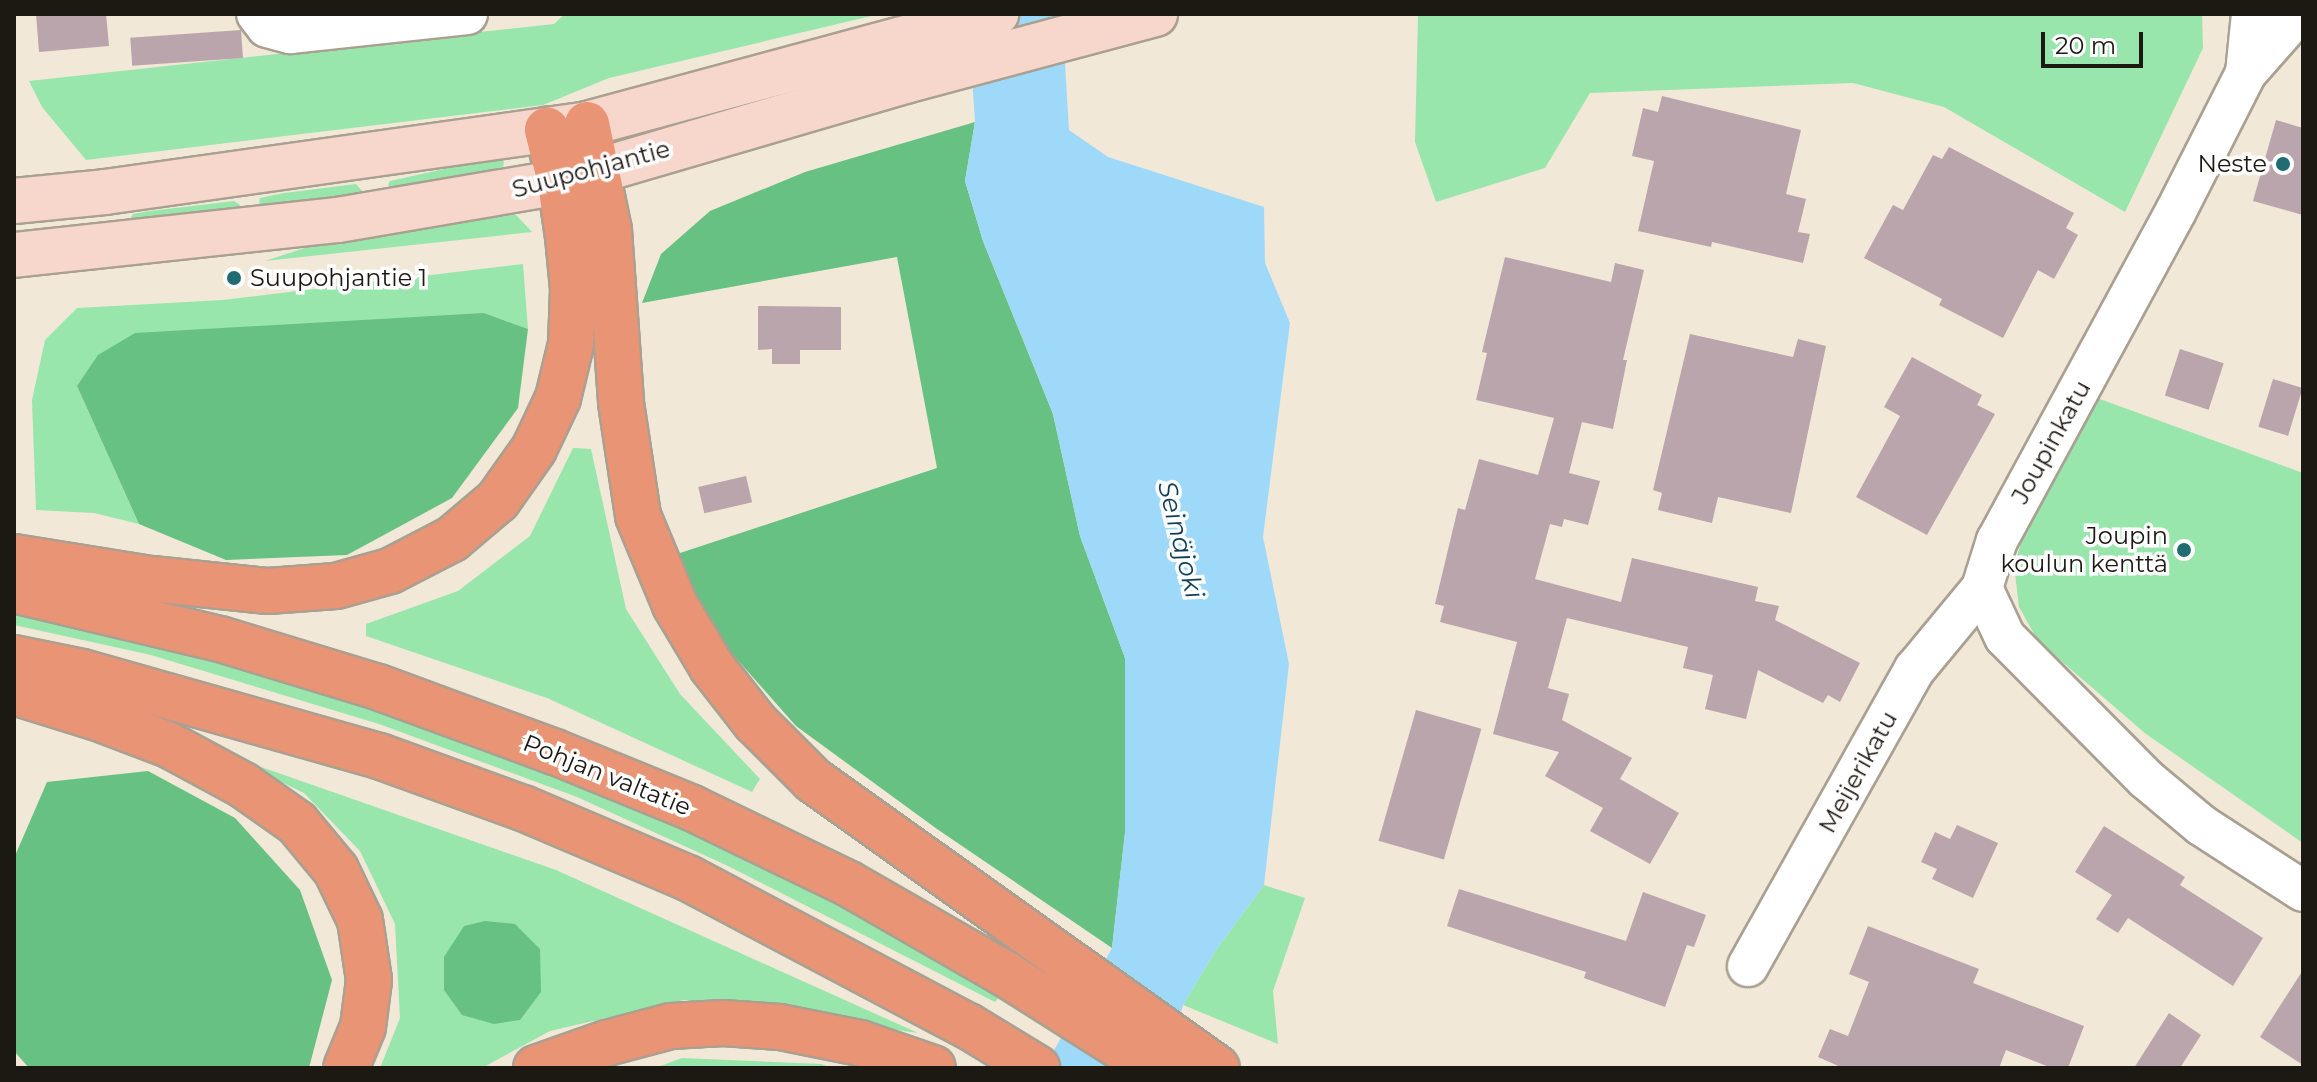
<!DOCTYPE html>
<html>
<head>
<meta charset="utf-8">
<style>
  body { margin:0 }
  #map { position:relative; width:2317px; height:1082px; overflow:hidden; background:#f2e8d7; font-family:Montserrat,sans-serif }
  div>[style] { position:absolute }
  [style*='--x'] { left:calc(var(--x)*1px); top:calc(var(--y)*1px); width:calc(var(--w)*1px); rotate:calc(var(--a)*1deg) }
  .green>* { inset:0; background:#98e6ac }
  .forest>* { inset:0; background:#67c182 }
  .water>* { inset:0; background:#9ed9fa }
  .building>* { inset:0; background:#b9a5ab; transform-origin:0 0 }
  .roads { filter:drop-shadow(2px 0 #aaa091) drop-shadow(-2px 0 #aaa091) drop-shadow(0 2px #aaa091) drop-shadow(0 -2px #aaa091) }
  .minor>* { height:40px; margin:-20px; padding:0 20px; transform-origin:20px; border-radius:20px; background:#fff }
  .secondary>* { height:44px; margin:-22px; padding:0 22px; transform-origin:22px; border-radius:22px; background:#f7d7cc }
  .trunk>* { height:44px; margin:-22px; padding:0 22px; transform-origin:22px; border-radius:22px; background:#ea9476 }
  .dots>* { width:22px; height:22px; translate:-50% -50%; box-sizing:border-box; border:4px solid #fff; border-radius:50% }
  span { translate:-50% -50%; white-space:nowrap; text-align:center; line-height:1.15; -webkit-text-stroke:7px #fff; paint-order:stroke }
  .poi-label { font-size:24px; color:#1c1913 }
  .right { translate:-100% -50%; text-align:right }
  .left { translate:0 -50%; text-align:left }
  .street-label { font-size:24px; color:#1c1913 }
  .water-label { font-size:26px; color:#0f3e54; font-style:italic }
  .frame { position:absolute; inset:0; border:16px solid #1c1913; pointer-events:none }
  .scale { position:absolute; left:2041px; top:32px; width:102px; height:36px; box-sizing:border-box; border:4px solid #1c1913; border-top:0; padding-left:10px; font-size:24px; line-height:28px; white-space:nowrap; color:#1c1913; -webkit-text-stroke:6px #fff; paint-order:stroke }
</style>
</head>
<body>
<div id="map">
  <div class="green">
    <i style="clip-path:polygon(565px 14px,880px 14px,609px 78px,543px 105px,86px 160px,42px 107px,29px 81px,554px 24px)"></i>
    <i style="clip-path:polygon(1430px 14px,2202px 14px,2203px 48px,2125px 212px,1944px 107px,1853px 83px,1590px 93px,1545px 168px,1436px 202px,1415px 142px,1418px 16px)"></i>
    <i style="clip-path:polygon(498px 157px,504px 162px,503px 167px,423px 184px,391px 188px,388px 185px,390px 181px)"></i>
    <i style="clip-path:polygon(356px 184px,363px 192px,357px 197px,262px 207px,259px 203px,260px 198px,284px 193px)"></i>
    <i style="clip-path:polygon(234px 201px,240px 205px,238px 209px,136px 224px,130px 219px,133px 214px,150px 211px)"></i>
    <i style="clip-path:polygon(501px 212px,516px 215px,532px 232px,265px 261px,326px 241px)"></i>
    <i style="clip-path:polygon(523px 264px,528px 329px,484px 313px,77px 386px,139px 524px,94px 513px,36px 510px,32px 400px,45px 340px,77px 308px,223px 300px)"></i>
    <i style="clip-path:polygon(2097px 398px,2303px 473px,2303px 843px,2146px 734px,2038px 641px,2019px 607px,2014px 565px,2029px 518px)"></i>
    <i style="clip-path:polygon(573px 448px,591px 449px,626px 609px,680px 694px,760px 779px,752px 792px,547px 698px,366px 636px,366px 624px,458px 591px,530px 536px)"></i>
    <i style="clip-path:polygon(16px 605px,341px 691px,670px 817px,811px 884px,1001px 995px,995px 1002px,728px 866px,577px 797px,379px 724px,151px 655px,14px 625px)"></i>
    <i style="clip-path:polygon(224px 754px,556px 870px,918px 1033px,684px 1000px,550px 1031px,482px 1068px,380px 1068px,400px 1018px,395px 924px,360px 851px,304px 793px)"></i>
    <i style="clip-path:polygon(1264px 885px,1305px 898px,1273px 991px,1278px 1044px,1183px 1005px,1216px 950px)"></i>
    <i style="clip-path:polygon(682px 1058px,821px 1064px,833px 1068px,655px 1068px)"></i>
  </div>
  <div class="forest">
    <i style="clip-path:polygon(975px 122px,965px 181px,983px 241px,1053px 414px,1080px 536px,1125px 658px,1125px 833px,1112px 948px,937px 829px,796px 726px,719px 639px,671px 556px,937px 468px,897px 257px,642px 303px,661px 254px,710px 211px,805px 172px)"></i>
    <i style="clip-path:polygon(484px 313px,528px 329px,518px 408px,452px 498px,347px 555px,226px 560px,139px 524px,77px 386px,98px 355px,135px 333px)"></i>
    <i style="clip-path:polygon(148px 771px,235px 818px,300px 890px,332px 980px,309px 1068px,29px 1068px,14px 1051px,14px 858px,47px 782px)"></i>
    <i style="clip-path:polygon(485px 921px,515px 924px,540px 949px,541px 992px,520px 1020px,494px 1024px,462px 1015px,444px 990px,444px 957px,464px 926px)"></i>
  </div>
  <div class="water">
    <i style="clip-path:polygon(968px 14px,1062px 14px,1069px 130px,1108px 157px,1264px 207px,1265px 263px,1290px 323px,1263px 537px,1289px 664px,1264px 885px,1216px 950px,1183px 1005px,1165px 1068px,1044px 1068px,1112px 948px,1125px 833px,1125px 658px,1080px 536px,1053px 414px,983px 241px,965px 181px,975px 122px)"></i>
  </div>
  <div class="building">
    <i style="clip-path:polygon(36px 14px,106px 14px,109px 46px,39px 52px)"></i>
    <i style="left:241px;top:30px;width:28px;height:111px;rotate:86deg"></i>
    <i style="clip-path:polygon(1662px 96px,1801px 130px,1786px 194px,1806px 199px,1798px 232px,1810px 234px,1803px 263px,1712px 242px,1711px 247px,1638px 231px,1654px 161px,1632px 156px,1643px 108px,1658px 112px)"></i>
    <i style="clip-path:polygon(2276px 120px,2303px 128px,2303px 215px,2253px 201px)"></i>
    <i style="clip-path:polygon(1949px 147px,2074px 213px,2066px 228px,2078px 235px,2054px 279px,2038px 270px,2003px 338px,1939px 305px,1942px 299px,1864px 258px,1893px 205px,1903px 210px,1933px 155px,1942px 159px)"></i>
    <i style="clip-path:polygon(1505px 257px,1611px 282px,1615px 263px,1644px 270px,1623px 360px,1627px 360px,1613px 429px,1582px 422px,1569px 473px,1600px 481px,1588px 525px,1564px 519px,1562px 527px,1550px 524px,1535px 579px,1621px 602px,1632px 558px,1758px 587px,1755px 601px,1779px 606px,1775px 620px,1860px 663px,1840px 702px,1828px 695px,1823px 703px,1758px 670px,1746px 719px,1705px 709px,1713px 675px,1683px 668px,1688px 647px,1567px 618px,1548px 688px,1569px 694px,1562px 720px,1632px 758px,1620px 779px,1679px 813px,1650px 864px,1590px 831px,1603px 808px,1545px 776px,1559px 752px,1493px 734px,1517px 642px,1440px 622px,1444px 606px,1435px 604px,1458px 508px,1465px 510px,1479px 459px,1538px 475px,1554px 418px,1476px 400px,1487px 353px,1482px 352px)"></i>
    <i style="clip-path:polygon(758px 306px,841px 307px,841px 350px,800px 350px,800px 364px,772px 364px,772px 349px,758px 350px)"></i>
    <i style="clip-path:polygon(1690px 334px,1793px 357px,1798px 339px,1826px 346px,1791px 513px,1718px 497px,1712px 523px,1658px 510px,1662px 493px,1653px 490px)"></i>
    <i style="left:2180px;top:349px;width:46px;height:49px;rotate:18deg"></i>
    <i style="clip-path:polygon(1912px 357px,1982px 395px,1977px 405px,1995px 414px,1927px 535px,1856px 497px,1900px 416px,1884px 407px)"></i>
    <i style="left:2273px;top:379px;width:31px;height:50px;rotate:17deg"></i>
    <i style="left:746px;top:476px;width:27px;height:49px;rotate:77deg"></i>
    <i style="left:1416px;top:710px;width:68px;height:136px;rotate:16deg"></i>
    <i style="clip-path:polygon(1957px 825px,1998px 843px,1973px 898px,1932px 879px,1937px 869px,1921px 862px,1935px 832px,1950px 839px)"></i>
    <i style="clip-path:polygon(2104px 826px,2185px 877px,2180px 885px,2263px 938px,2233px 986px,2128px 918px,2118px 933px,2096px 919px,2112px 895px,2075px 872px)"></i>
    <i style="clip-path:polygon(1459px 889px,1626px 941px,1643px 892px,1706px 915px,1694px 947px,1687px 945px,1665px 1007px,1584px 978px,1586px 972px,1447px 926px)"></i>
    <i style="clip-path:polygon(1868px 926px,1979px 969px,1973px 983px,2084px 1026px,2068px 1068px,2052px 1068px,2006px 1050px,1999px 1068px,1843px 1068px,1818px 1057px,1830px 1029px,1848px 1036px,1869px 982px,1849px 974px)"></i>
    <i style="clip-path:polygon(2303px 970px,2303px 1065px,2260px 1037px)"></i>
    <i style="clip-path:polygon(2169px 1013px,2201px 1035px,2180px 1068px,2134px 1068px)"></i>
  </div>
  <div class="roads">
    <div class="minor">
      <i style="--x:257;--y:14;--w:16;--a:52"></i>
      <i style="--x:267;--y:27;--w:24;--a:15"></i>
      <i style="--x:290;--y:33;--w:178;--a:-6.1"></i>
      <i style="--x:2298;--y:14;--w:79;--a:131.4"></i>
      <i style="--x:2246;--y:73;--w:155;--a:116.9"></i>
      <i style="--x:2176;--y:211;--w:375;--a:118.5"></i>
      <i style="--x:1997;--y:540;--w:50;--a:107.4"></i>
      <i style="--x:1982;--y:588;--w:54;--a:64.9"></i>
      <i style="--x:2005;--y:637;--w:200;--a:45.2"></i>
      <i style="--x:2146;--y:779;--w:72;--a:39.9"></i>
      <i style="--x:2201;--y:825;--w:121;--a:32.9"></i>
      <i style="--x:2246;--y:73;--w:59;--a:-84.2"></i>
      <i style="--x:1748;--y:966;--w:341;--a:-60.7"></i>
      <i style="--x:1915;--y:669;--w:105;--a:-50.4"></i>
    </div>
    <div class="secondary">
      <i style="--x:14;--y:201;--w:91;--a:-5.6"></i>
      <i style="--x:105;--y:192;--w:487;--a:-8"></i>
      <i style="--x:587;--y:124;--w:424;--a:-15.1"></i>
      <i style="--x:14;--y:255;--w:326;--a:-6.2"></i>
      <i style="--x:338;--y:220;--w:225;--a:-9.7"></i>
      <i style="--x:560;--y:182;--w:359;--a:-16.3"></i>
      <i style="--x:905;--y:81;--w:259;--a:-15"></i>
    </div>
    <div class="trunk">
      <i style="--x:587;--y:124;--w:108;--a:78.3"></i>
      <i style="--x:609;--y:230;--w:173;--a:86"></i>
      <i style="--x:621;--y:403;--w:114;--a:81.4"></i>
      <i style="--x:638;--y:516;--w:96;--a:67.4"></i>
      <i style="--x:675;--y:605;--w:72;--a:59.2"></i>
      <i style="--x:712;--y:667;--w:70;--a:52"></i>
      <i style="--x:755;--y:722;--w:82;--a:45"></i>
      <i style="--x:813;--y:780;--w:496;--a:35.5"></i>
      <i style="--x:14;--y:557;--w:140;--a:9.1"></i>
      <i style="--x:152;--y:579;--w:117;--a:5.9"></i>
      <i style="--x:268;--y:591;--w:68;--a:-4.2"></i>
      <i style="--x:336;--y:586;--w:56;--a:-15.5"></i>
      <i style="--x:390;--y:571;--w:70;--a:-27.3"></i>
      <i style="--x:452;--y:539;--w:60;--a:-40.3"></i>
      <i style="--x:498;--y:500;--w:62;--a:-54.8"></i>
      <i style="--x:534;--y:449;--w:56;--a:-64.8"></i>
      <i style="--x:558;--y:398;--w:56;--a:-76.5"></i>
      <i style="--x:571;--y:344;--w:55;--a:-87.9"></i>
      <i style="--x:573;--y:289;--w:52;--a:-95.5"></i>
      <i style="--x:568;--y:237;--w:56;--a:-98.3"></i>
      <i style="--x:560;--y:182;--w:54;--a:-104"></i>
      <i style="--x:14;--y:590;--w:212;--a:13.4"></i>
      <i style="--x:220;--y:639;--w:165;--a:16.9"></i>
      <i style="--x:378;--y:687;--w:189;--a:20.2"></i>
      <i style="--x:555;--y:752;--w:148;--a:22.2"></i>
      <i style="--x:692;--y:808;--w:174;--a:25.8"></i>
      <i style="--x:849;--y:884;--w:179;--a:29.9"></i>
      <i style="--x:1004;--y:973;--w:178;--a:32.3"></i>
      <i style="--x:14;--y:658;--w:69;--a:11.6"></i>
      <i style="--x:82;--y:672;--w:309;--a:15.8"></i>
      <i style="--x:379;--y:756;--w:153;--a:19.9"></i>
      <i style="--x:523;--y:808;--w:179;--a:23"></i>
      <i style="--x:688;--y:878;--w:317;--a:27.9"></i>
      <i style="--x:968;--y:1026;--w:81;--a:31.3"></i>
      <i style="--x:14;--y:692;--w:85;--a:17.2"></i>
      <i style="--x:95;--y:717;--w:79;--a:20.7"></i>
      <i style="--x:169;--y:745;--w:84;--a:28.4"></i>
      <i style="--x:243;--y:785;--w:66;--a:35.1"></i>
      <i style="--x:297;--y:823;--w:61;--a:50.3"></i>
      <i style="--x:336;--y:870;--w:55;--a:64.4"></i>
      <i style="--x:360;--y:920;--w:61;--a:81.5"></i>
      <i style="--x:369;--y:980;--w:47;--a:97.3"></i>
      <i style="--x:363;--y:1027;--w:44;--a:112.5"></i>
      <i style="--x:536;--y:1068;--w:75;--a:-19.4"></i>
      <i style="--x:607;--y:1043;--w:66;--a:-14.9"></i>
      <i style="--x:671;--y:1026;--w:52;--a:-3.3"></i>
      <i style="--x:723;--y:1023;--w:57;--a:4"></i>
      <i style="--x:780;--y:1027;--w:82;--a:11.3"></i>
      <i style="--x:860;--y:1043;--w:77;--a:18.9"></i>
    </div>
  </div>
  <div class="dots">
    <i style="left:2283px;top:164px;background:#206c72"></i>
    <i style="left:234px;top:278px;background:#206c72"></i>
    <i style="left:2184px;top:550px;background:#206c72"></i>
  </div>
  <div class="poi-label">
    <span class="right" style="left:2267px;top:164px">Neste</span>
    <span class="left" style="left:250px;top:278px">Suupohjantie 1</span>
    <span class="right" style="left:2168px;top:550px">Joupin<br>koulun kenttä</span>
  </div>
  <div class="street-label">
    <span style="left:591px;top:169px;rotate:-15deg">Suupohjantie</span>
    <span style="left:2051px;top:442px;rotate:-61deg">Joupinkatu</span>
    <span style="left:1858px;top:772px;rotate:-61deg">Meijerikatu</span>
    <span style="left:607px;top:775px;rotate:22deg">Pohjan valtatie</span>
  </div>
  <div class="water-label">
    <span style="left:1180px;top:540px;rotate:76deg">Seinäjoki</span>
  </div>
  <div class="frame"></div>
  <div class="scale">20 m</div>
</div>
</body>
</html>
